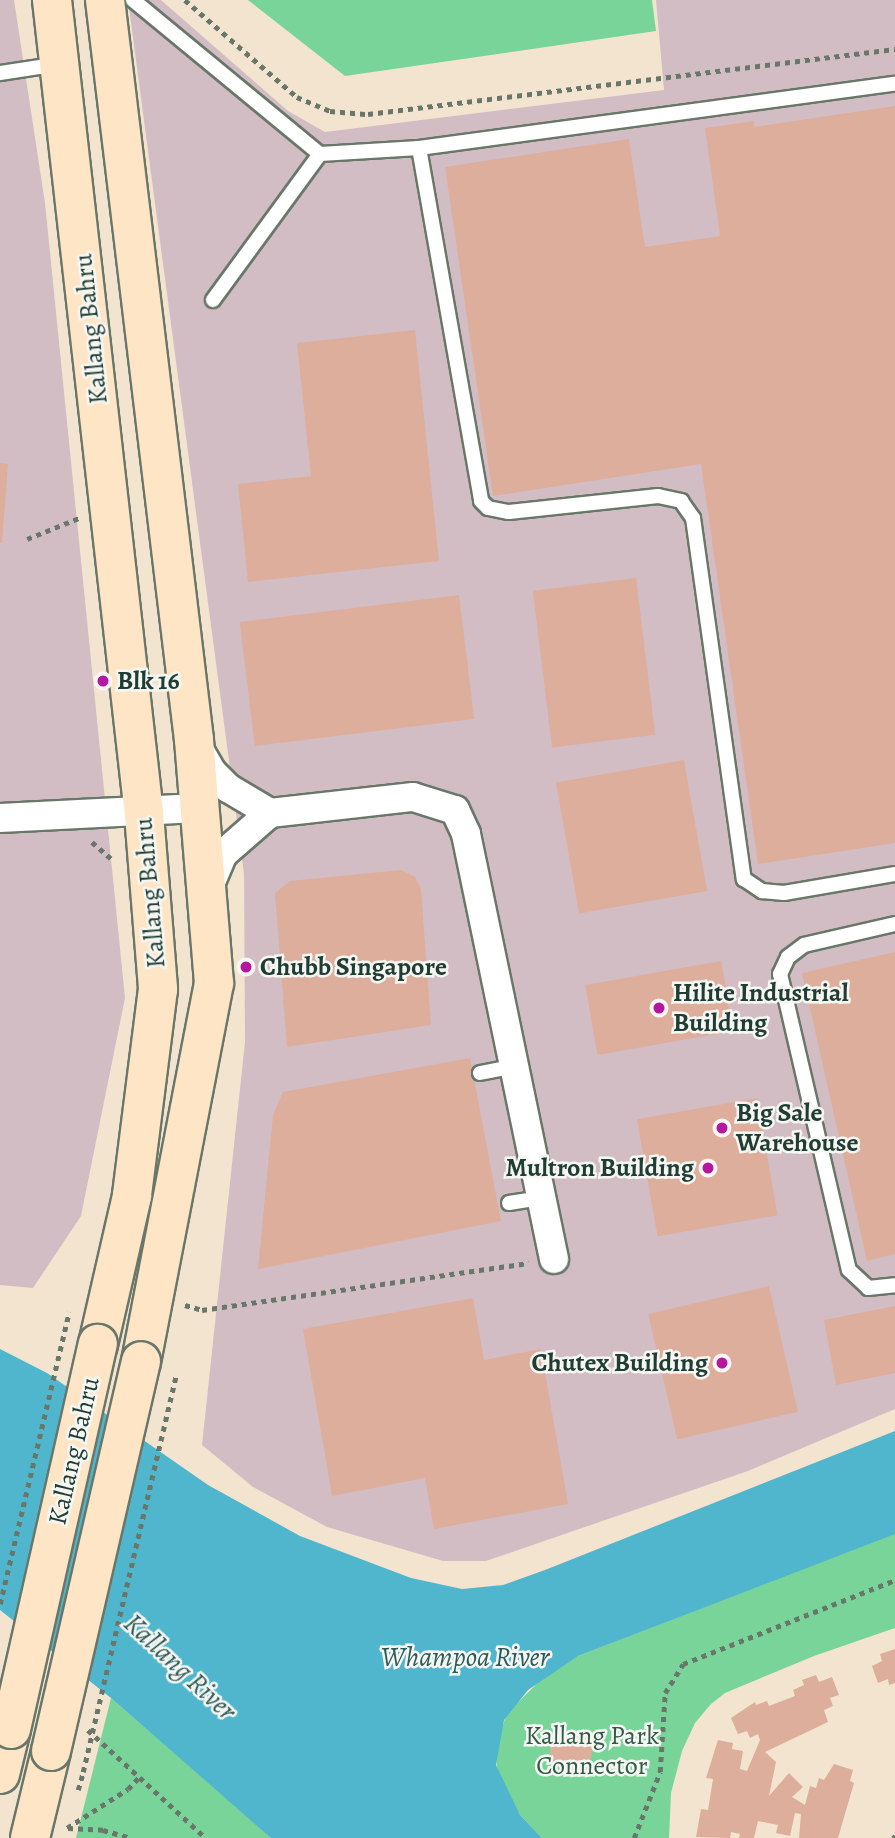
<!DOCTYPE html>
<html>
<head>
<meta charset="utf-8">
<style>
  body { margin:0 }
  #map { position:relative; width:895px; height:1838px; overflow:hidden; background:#f3e4cf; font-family:Alegreya,serif }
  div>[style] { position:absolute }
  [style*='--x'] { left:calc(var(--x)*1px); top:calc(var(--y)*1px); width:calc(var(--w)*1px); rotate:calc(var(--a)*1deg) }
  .industrial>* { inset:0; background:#d2bdc5 }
  .green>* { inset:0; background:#79d49a }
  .water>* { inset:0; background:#4fb6cd }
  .building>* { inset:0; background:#deae9c; transform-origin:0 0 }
  .round { border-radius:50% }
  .path>* { height:4.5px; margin-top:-2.25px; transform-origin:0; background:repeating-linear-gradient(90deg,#69776a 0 5px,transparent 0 10px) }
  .roads { filter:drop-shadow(2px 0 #69776a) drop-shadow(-2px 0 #69776a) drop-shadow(0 2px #69776a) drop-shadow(0 -2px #69776a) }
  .service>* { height:14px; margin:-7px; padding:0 7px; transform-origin:7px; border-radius:7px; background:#fff }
  .minor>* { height:28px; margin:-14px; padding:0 14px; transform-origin:14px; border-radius:14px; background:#fff }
  .secondary>* { height:38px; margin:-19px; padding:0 19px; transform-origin:19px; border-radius:19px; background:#fee5c5 }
  .path-bridge>* { height:4.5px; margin-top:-2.25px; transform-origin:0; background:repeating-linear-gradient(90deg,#69776a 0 5px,transparent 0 10px) }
  .bridges { filter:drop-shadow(2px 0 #69776a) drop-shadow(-2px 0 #69776a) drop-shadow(0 2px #69776a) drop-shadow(0 -2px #69776a) }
  .secondary-bridge>* { height:38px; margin:-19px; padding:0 19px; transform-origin:19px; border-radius:19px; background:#fee5c5 }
  .dots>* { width:19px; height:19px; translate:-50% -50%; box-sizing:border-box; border:4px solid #f6f6f2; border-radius:50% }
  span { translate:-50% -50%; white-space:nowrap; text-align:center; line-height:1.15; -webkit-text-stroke:5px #f6f6f2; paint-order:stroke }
  .street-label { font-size:26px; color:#1f3d34 }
  .poi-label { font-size:26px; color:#1f3d34; font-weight:700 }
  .left { translate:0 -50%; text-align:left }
  .right { translate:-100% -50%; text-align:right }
  .park-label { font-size:26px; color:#315b48 }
  .water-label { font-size:28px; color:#2b5b5a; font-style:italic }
</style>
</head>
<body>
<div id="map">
  <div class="industrial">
    <i style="clip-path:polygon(0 0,14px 0,45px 203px,125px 998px,81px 1216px,33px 1288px,0 1285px)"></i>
    <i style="clip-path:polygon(128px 0,161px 0,288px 111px,325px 132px,664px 90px,656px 0,895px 0,895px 1409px,748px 1471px,486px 1561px,443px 1561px,327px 1527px,253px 1487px,202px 1445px,245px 1042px,244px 874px)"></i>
  </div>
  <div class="green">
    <i style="clip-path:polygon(248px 0,652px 0,656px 31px,345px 76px)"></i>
    <i style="clip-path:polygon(895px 1533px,895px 1628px,814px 1656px,725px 1693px,711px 1704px,695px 1723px,682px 1751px,671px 1793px,669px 1838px,542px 1838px,520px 1815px,498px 1777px,495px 1748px,507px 1713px,546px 1675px,578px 1656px)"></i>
    <i style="clip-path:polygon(111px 1698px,254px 1822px,271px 1838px,76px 1838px)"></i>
  </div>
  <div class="water">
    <i style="clip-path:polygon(0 1349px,47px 1373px,208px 1485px,300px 1536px,411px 1578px,462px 1589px,503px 1585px,545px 1570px,895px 1431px,895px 1534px,578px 1656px,528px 1690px,504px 1720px,496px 1765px,520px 1815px,542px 1838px,271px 1838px,111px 1698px,0 1610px)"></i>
  </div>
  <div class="building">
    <i style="clip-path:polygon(895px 106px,895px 843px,758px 864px,701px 464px,493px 496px,445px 167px,629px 139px,645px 247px,720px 236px,705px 128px,754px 121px,754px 127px)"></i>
    <i style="clip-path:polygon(415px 330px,439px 561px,248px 582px,238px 484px,311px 476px,297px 343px)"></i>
    <i style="clip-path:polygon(0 463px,8px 464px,2px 543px,0 543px)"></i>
    <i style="left:636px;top:578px;width:158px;height:104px;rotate:83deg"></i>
    <i style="left:459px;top:595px;width:125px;height:221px;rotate:83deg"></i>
    <i style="left:684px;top:760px;width:133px;height:130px;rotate:80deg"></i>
    <i style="clip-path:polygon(401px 870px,415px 877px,421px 889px,431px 1025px,287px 1047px,275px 893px,290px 881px)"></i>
    <i style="clip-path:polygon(895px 952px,895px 1254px,867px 1261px,802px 973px)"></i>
    <i style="left:721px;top:961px;width:71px;height:138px;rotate:80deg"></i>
    <i style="clip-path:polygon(470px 1058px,501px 1221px,258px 1269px,273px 1115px,283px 1092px)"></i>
    <i style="left:757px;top:1098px;width:119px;height:122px;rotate:80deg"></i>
    <i style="left:769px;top:1286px;width:129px;height:124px;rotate:77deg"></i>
    <i style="clip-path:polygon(473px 1298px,484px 1360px,541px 1349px,568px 1504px,434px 1529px,425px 1478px,332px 1496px,303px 1329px)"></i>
    <i style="clip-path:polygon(895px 1306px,895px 1373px,836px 1385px,824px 1320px)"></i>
    <i style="clip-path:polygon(895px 1649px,895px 1683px,889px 1685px,888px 1679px,878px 1683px,872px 1666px,882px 1661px,880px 1654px)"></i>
    <i style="clip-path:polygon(816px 1675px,819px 1682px,832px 1677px,839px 1695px,830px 1698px,833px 1706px,824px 1710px,828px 1722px,765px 1752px,776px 1762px,769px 1796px,789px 1773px,803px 1787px,792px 1797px,805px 1805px,810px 1786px,816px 1788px,819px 1778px,824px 1780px,834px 1764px,853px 1770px,850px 1781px,854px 1783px,838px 1838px,799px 1838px,801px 1814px,795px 1813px,790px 1836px,776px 1833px,778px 1825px,758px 1821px,754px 1838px,739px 1838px,740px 1834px,731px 1832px,730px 1838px,696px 1837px,701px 1809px,708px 1810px,713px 1779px,706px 1778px,718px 1740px,733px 1743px,732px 1749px,743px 1751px,740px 1769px,747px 1771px,760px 1740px,758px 1734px,750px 1738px,747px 1731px,738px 1734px,731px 1718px,755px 1702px,756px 1705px,767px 1701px,769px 1706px,795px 1696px,793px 1690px,804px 1685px,802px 1680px)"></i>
    <i class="round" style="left:550px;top:1730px;width:42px;height:42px"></i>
  </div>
  <div class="path">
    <i style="--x:185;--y:0;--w:148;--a:40.9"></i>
    <i style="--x:297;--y:97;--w:36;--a:23"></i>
    <i style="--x:330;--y:111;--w:38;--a:5"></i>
    <i style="--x:368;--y:114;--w:531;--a:-7.03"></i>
    <i style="--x:27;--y:539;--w:56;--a:-22"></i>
    <i style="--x:92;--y:842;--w:29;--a:41"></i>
    <i style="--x:185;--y:1305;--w:18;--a:16"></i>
    <i style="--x:202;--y:1310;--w:330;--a:-8.2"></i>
    <i style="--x:0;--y:1604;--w:300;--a:-76.7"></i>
    <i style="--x:88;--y:1730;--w:160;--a:42.5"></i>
    <i style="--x:78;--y:1790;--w:19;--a:-74"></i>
    <i style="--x:67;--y:1828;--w:72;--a:-32.6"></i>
    <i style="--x:128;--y:1789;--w:18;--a:-47"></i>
    <i style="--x:68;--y:1828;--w:35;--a:3"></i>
    <i style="--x:103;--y:1830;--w:29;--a:16"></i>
    <i style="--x:634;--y:1838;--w:71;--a:-68.5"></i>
    <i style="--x:660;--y:1772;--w:79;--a:-86.4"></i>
    <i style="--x:665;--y:1693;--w:34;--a:-58"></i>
    <i style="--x:683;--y:1664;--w:228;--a:-21.6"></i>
    <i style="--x:893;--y:1838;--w:3;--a:-45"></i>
  </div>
  <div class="roads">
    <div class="service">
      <i style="--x:133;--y:0;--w:242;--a:39.5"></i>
      <i style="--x:0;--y:73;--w:60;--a:-8.7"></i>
      <i style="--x:419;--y:148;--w:358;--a:80"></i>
      <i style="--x:481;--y:501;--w:10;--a:45"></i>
      <i style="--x:488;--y:508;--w:21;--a:11"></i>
      <i style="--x:509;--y:512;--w:150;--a:-6.1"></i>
      <i style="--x:658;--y:496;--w:24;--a:12"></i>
      <i style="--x:681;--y:501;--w:21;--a:55"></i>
      <i style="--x:693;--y:518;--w:365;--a:82"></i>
      <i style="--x:744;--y:879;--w:22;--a:34"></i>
      <i style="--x:762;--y:891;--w:22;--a:5"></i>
      <i style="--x:784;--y:893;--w:113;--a:-9.7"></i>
      <i style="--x:320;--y:154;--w:99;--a:-3.5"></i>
      <i style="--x:419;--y:148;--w:480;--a:-7.7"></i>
      <i style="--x:213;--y:300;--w:181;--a:-53.8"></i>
      <i style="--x:895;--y:924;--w:93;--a:167"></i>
      <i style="--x:804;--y:945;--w:20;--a:143"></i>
      <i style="--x:788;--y:957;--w:19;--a:115"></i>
      <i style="--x:780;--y:974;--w:304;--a:76.9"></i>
      <i style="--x:849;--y:1270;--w:26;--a:43"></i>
      <i style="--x:868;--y:1288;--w:27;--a:-6"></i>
      <i style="--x:480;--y:1073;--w:36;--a:-11"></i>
      <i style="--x:509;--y:1203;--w:33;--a:-9"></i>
    </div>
    <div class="minor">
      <i style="--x:197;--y:746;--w:30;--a:60"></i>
      <i style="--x:212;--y:772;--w:23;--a:45"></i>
      <i style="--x:228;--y:788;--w:49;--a:30.8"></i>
      <i style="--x:0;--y:818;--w:198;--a:-2.9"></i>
      <i style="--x:208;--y:889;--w:38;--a:-67"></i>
      <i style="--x:223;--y:854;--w:62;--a:-41.1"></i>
      <i style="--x:270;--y:813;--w:144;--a:-6.4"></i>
      <i style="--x:413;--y:797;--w:44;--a:17.2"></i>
      <i style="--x:455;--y:810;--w:26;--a:65"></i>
      <i style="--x:466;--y:834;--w:434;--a:78.3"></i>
    </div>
    <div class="secondary">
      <i style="--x:52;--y:0;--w:819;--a:83.55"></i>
      <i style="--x:144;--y:814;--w:176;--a:85.4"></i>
      <i style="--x:158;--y:989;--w:209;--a:97.2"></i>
      <i style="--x:132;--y:1196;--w:152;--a:102.9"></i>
      <i style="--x:105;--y:0;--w:745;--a:83.14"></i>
      <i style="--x:194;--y:740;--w:244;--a:85.3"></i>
      <i style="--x:214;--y:983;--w:385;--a:100.9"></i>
      <i style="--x:0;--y:1774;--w:46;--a:-76.3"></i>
      <i style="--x:30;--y:1838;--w:89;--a:-76.4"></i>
    </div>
  </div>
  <div class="path-bridge">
    <i style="--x:83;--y:1772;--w:409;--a:-76.8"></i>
  </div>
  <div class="bridges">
    <div class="secondary-bridge">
      <i style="--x:11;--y:1729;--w:395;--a:-77.3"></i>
      <i style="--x:51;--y:1751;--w:400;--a:-77"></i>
    </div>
  </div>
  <div class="dots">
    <i style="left:103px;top:681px;background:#b5179e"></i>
    <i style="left:246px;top:967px;background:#b5179e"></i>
    <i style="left:659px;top:1008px;background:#b5179e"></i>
    <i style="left:722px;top:1128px;background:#b5179e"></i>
    <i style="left:708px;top:1168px;background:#b5179e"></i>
    <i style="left:722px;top:1363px;background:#b5179e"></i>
  </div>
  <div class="street-label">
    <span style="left:91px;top:329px;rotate:-96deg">Kallang Bahru</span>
    <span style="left:150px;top:893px;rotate:-95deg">Kallang Bahru</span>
    <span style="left:74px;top:1451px;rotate:-77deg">Kallang Bahru</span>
  </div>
  <div class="poi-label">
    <span class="left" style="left:117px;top:681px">Blk 16</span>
    <span class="left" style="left:260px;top:967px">Chubb Singapore</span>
    <span class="left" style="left:673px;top:1008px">Hilite Industrial<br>Building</span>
    <span class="left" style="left:736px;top:1128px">Big Sale<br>Warehouse</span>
    <span class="right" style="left:694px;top:1168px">Multron Building</span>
    <span class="right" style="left:708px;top:1363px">Chutex Building</span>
  </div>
  <div class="park-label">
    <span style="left:592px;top:1751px">Kallang Park<br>Connector</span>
  </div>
  <div class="water-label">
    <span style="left:465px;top:1657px">Whampoa River</span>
    <span style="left:180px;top:1667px;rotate:43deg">Kallang River</span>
  </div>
</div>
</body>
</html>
